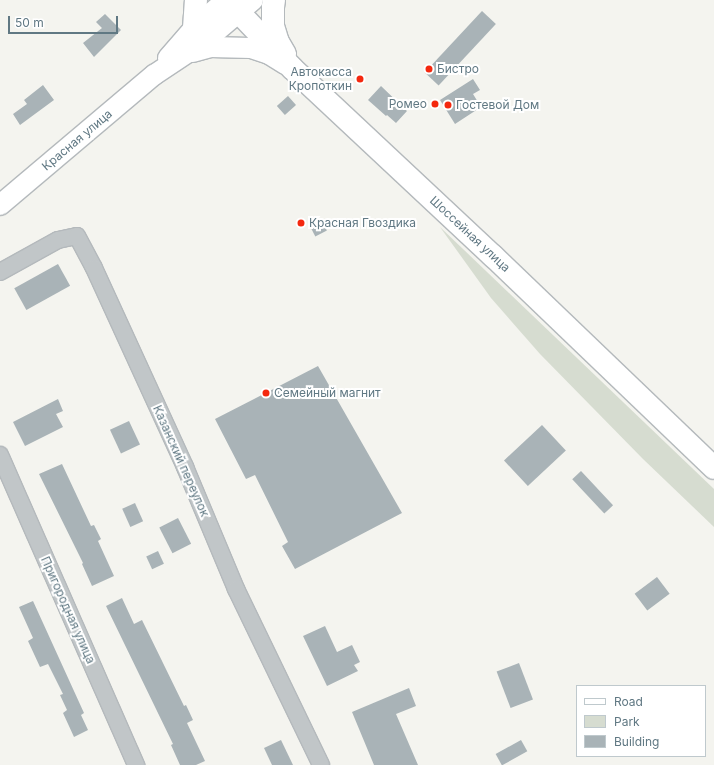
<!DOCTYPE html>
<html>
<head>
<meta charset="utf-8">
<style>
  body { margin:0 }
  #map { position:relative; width:714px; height:765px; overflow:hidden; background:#f4f4ef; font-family:Inter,sans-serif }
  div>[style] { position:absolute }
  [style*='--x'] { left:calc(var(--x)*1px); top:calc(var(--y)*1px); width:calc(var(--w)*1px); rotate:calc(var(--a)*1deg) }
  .green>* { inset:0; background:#d6dcd0 }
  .building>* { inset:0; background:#a9b3b7; transform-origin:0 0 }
  .roads { filter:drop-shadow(1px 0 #b4b9bc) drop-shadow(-1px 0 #b4b9bc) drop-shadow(0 1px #b4b9bc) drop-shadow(0 -1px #b4b9bc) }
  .minor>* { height:16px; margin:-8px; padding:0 8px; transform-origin:8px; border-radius:8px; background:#c1c6c8 }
  .major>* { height:20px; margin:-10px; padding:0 10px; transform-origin:10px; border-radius:10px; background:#fff }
  .highway>* { height:22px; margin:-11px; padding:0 11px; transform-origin:11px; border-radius:11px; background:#fff }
  .dots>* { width:11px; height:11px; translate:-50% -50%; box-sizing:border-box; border:2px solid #fff; border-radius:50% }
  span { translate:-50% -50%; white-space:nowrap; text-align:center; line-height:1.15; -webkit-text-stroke:4px #fff; paint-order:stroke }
  .poi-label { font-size:12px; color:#607883 }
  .left { translate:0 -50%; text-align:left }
  .right { translate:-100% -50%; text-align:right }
  .street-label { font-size:12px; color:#607883 }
  .legend { position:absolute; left:576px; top:685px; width:130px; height:72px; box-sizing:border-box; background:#fff; border:1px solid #bfc9cd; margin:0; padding:5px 7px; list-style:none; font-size:12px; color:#607883 }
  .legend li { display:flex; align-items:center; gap:8px; height:20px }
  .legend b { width:20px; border:1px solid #bfc9cd }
  .scale { position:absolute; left:8px; top:16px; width:110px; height:18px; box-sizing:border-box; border:2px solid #607883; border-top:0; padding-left:5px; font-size:12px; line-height:14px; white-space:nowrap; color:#607883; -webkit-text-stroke:3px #fff; paint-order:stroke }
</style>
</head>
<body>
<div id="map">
  <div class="green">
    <i style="clip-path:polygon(440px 227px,714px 489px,714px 527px,643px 459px,540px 354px,491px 298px)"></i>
  </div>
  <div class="building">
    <i style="left:482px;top:11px;width:19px;height:84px;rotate:43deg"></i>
    <i style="clip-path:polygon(105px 14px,121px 30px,94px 57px,83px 43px,102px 28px,96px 22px)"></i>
    <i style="clip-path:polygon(473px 79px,480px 90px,473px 94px,481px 107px,455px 124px,440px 100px)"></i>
    <i style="clip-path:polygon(43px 85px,54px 100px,20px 125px,13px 114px,27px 104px,24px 100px)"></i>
    <i style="clip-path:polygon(381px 86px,407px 111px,396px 123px,387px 115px,386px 116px,368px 100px)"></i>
    <i style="left:288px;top:96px;width:12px;height:15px;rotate:48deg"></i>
    <i style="left:321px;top:219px;width:13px;height:13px;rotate:63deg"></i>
    <i style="left:58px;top:264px;width:25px;height:50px;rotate:61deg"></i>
    <i style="clip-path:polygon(318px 366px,402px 513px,295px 569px,282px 546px,288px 542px,255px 475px,246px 479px,215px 419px)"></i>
    <i style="clip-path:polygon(58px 399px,63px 411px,56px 414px,63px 427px,25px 446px,13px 422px)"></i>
    <i style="left:129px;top:421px;width:26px;height:21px;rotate:65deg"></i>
    <i style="left:542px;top:425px;width:35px;height:52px;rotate:47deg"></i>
    <i style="clip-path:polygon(62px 464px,91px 526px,94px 525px,101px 539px,98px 541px,114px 576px,92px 586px,82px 564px,83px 563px,39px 474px)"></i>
    <i style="left:581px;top:471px;width:47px;height:12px;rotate:47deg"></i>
    <i style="left:135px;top:503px;width:20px;height:14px;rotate:66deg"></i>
    <i style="left:178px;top:518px;width:29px;height:21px;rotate:63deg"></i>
    <i style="left:158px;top:551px;width:14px;height:13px;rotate:65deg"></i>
    <i style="left:657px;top:577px;width:21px;height:28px;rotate:53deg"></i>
    <i style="clip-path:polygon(122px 598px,134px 624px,142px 620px,184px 706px,186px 705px,193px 720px,187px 723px,205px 761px,196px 765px,180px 765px,171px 745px,173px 744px,106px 606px)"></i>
    <i style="clip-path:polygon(33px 601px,84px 713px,81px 715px,88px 730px,74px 737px,63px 713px,67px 710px,60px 695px,63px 694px,48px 664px,40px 667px,28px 641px,33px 638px,19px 607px)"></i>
    <i style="clip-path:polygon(325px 626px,337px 652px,352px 645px,360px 662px,354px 665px,358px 671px,327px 686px,303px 636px)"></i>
    <i style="left:519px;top:663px;width:39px;height:24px;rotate:69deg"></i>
    <i style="clip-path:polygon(409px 688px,416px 706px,396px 714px,418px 765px,374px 765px,352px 712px)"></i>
    <i style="clip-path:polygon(281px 740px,293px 765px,272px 765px,264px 748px)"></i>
    <i style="left:521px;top:740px;width:13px;height:29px;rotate:61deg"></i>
  </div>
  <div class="roads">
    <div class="minor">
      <i style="--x:0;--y:272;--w:66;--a:-28.9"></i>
      <i style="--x:58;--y:240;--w:19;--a:-12"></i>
      <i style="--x:77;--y:236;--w:36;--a:62"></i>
      <i style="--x:94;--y:268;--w:219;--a:65.4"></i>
      <i style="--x:185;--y:467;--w:132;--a:67.3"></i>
      <i style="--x:236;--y:589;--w:195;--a:64.2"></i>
      <i style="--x:0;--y:455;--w:339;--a:66.3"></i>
    </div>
    <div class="major">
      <i style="--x:193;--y:52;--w:18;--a:-16"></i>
      <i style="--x:210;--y:47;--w:41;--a:1.4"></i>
      <i style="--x:251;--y:48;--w:19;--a:18"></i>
      <i style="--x:269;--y:54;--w:19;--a:32"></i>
      <i style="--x:168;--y:58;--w:40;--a:-49"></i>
      <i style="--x:194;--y:28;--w:43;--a:-41.2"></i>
      <i style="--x:0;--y:205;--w:202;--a:-40.2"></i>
      <i style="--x:154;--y:75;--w:61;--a:-33.7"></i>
      <i style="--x:205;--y:41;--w:63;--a:-40.5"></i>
    </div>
    <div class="highway">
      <i style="--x:227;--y:0;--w:95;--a:46.3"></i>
      <i style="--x:293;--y:69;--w:274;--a:43.1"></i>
      <i style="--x:493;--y:256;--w:306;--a:43.8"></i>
      <i style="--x:274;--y:0;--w:7;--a:98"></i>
      <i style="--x:273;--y:7;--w:19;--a:90"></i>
      <i style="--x:273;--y:26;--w:17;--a:73"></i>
      <i style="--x:278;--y:42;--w:14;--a:60"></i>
      <i style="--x:194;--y:28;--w:28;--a:-86"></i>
    </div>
  </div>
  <div class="dots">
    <i style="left:429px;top:69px;background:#f4280f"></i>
    <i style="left:360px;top:79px;background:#f4280f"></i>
    <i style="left:435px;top:104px;background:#f4280f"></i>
    <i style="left:448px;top:105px;background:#f4280f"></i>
    <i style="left:301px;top:223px;background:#f4280f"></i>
    <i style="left:266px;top:393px;background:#f4280f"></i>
  </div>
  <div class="poi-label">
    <span class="left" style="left:437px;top:69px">Бистро</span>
    <span class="right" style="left:352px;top:79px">Автокасса<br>Кропоткин</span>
    <span class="right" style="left:427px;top:104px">Ромео</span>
    <span class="left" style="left:456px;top:105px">Гостевой Дом</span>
    <span class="left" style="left:309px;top:223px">Красная Гвоздика</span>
    <span class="left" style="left:274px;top:393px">Семейный магнит</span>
  </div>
  <div class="street-label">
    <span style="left:77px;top:140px;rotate:-40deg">Красная улица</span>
    <span style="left:470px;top:234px;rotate:43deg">Шоссейная улица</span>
    <span style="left:181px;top:461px;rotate:66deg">Казанский переулок</span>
    <span style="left:68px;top:610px;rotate:66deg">Пригородная улица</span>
  </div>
  <ul class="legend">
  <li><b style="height:5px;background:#fff"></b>Road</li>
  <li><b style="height:11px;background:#d6dcd0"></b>Park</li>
  <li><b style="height:11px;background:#a9b3b7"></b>Building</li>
  </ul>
  <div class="scale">50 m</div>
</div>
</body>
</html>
